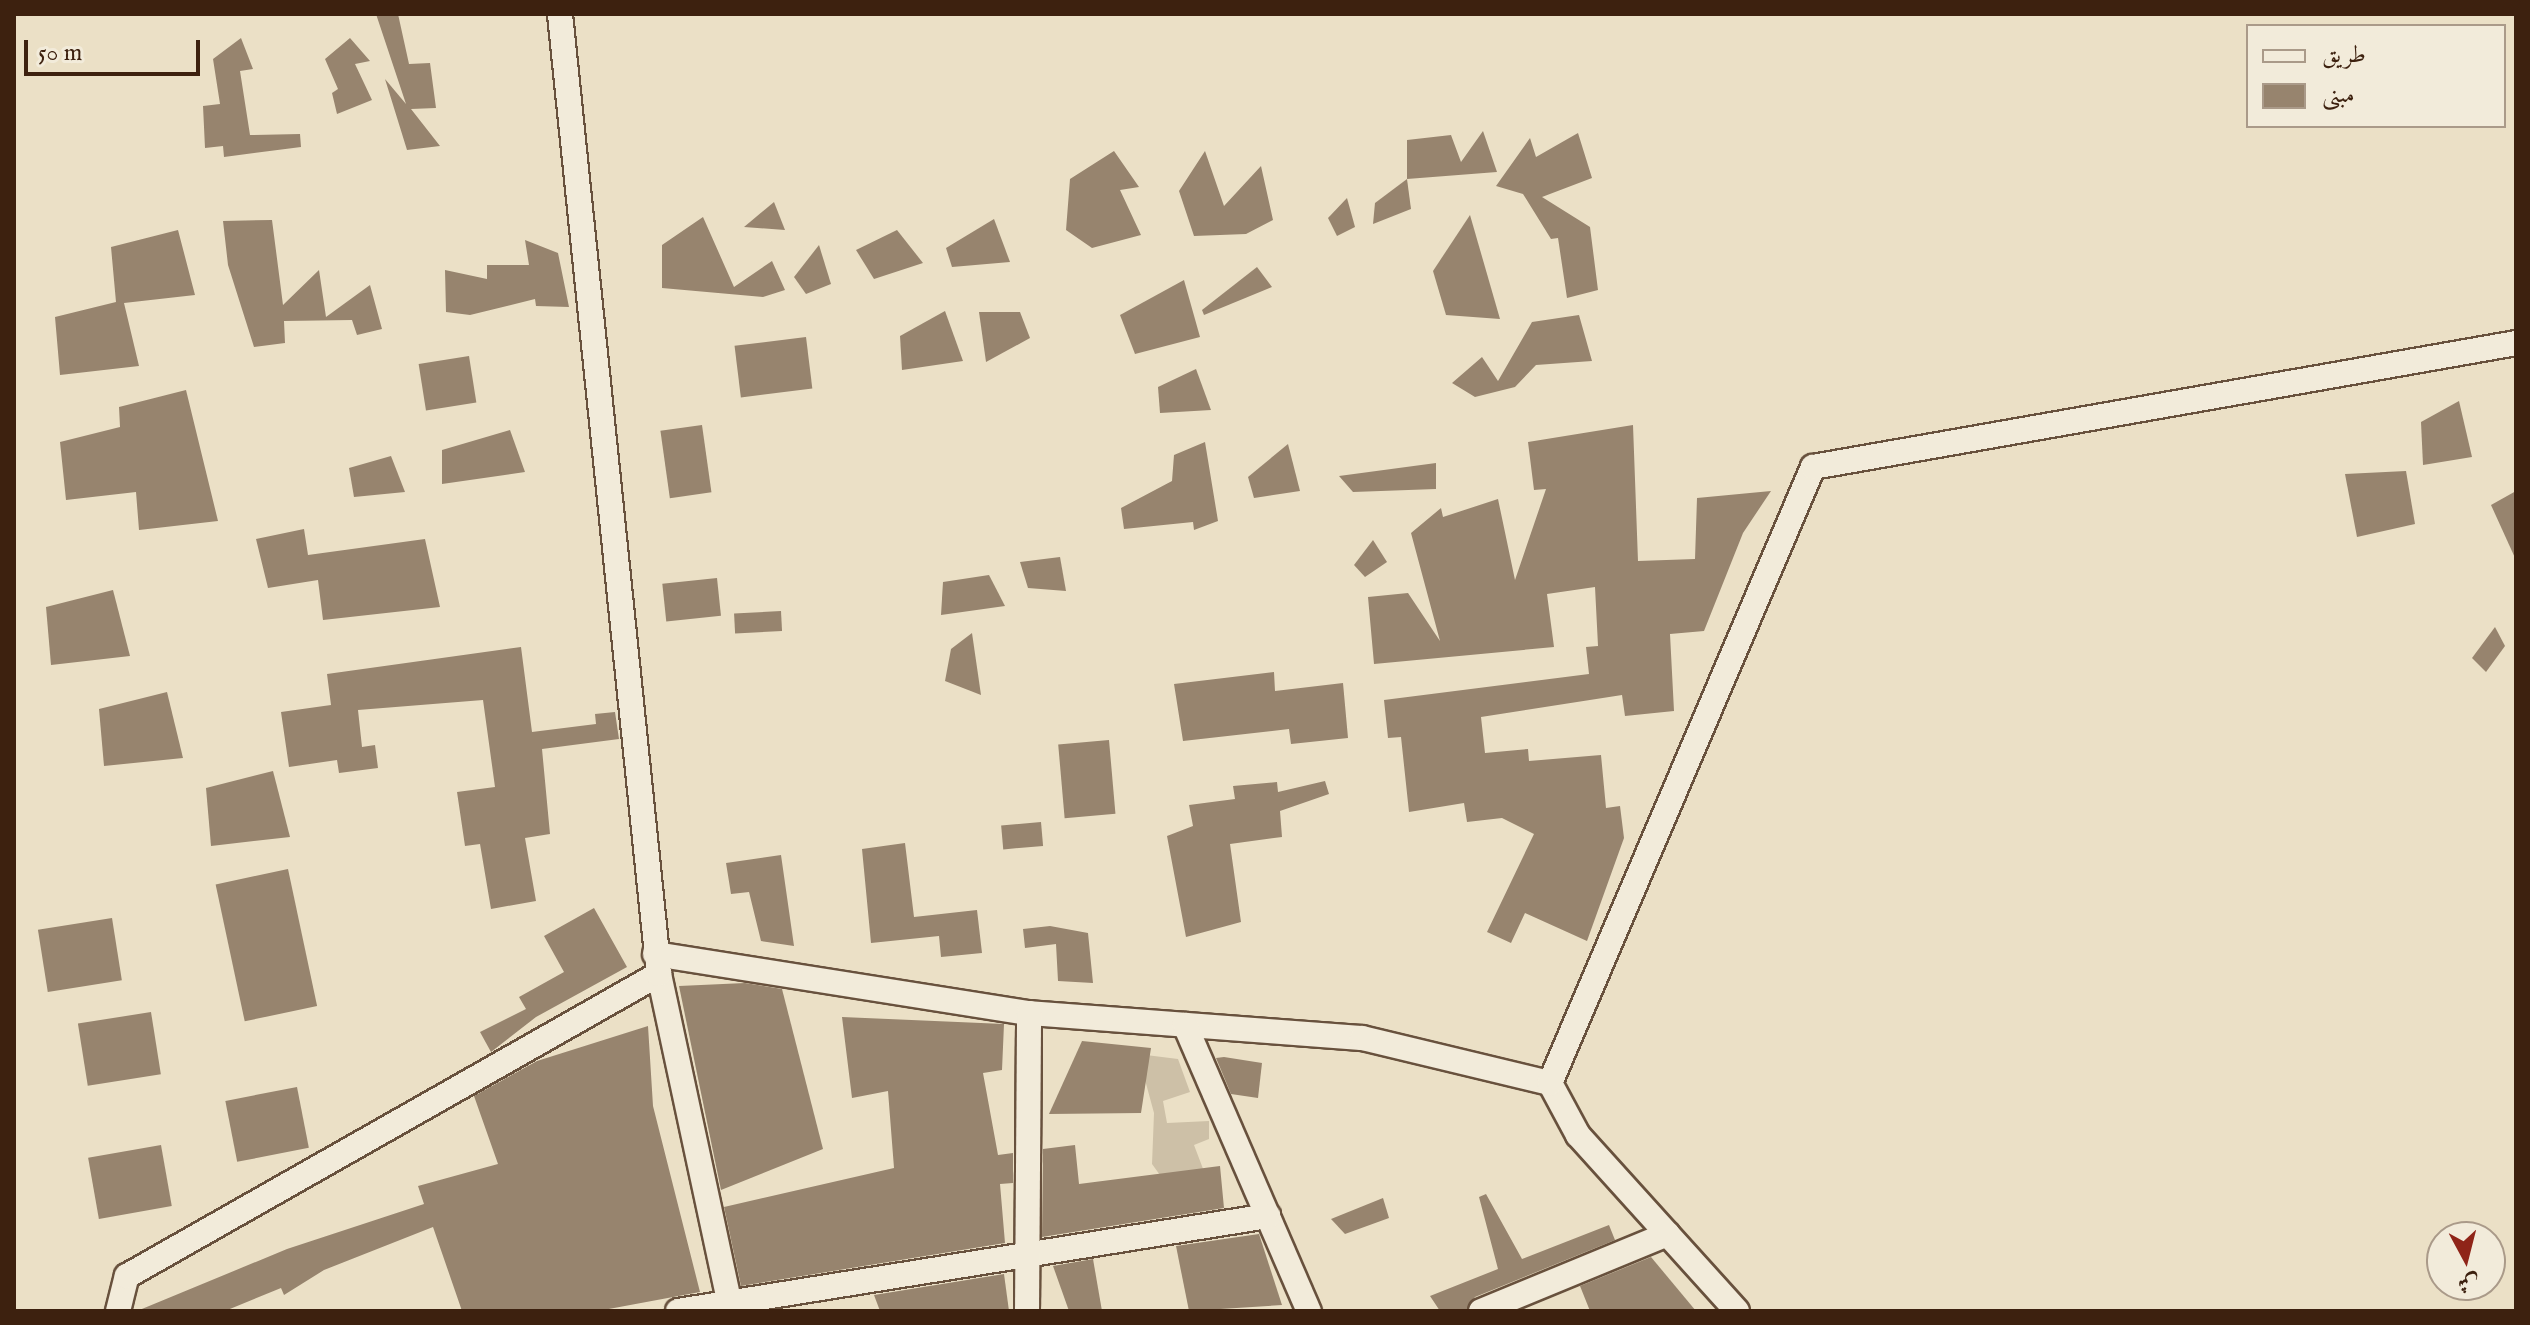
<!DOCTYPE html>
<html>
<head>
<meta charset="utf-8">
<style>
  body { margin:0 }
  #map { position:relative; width:2530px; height:1325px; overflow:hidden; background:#ebe0c6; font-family:"IM FELL English",Amiri,serif }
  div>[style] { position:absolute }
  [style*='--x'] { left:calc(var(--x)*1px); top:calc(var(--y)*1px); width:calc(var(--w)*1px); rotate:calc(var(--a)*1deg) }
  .green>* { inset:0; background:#cdc0a7 }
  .building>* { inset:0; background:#97846e; transform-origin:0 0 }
  .roads { filter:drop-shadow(2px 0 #68513d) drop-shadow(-2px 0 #68513d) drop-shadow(0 2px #68513d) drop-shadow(0 -2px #68513d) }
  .minor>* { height:24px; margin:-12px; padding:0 12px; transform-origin:12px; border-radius:12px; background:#f2ebda }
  span { translate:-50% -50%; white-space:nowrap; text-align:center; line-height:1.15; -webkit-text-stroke:7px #f2ebda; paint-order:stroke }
  .frame { position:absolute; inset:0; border:16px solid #3d210f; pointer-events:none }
  .legend { position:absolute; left:2246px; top:24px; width:260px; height:104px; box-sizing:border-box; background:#f2ebda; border:2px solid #aa9a89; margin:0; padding:10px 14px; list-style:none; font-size:24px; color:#3d210f }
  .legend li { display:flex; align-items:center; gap:16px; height:40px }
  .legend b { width:40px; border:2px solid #aa9a89 }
  .north { position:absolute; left:2426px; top:1221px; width:80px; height:80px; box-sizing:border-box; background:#f2ebda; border:2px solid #aa9a89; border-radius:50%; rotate:173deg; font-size:22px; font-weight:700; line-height:32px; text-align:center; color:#3d210f }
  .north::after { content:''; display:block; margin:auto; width:28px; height:36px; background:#8f2418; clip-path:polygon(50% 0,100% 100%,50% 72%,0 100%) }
  .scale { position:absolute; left:24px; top:40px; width:176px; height:36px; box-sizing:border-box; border:4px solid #3d210f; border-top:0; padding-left:10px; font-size:24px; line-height:28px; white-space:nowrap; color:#3d210f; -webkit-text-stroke:6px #f2ebda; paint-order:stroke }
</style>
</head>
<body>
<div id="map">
  <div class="green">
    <i style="clip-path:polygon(1138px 1054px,1178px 1059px,1190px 1092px,1163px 1101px,1167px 1123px,1209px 1121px,1209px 1139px,1194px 1145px,1205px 1174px,1170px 1189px,1152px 1164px,1154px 1113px)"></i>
  </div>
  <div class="building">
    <i style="clip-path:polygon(376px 14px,398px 14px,409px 64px,430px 63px,436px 108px,411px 109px,440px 146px,407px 150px,385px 79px,406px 104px)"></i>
    <i style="clip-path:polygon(241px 38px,253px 69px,240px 71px,250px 135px,300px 134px,301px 147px,224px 157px,223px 146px,205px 148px,203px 106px,220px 104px,213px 59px)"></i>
    <i style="clip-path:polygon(350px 38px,370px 61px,355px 64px,372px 100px,337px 114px,332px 93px,338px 89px,325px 59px)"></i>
    <i style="clip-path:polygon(1483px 131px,1497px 172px,1407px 179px,1407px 140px,1451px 135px,1461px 162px)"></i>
    <i style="clip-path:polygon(1578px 133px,1592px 178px,1542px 197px,1590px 227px,1598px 290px,1567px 298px,1558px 238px,1551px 239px,1523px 194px,1496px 186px,1530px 138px,1536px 157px)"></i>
    <i style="clip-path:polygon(1114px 151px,1139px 187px,1120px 190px,1141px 235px,1092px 248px,1066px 230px,1070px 179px)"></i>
    <i style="clip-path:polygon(1205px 151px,1224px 206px,1261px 166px,1273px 220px,1246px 234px,1194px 236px,1179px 191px)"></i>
    <i style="clip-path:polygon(1407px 179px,1411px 209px,1373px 224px,1375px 203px)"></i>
    <i style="clip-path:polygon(1347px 198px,1355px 227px,1337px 236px,1328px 218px)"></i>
    <i style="clip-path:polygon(774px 202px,785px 230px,744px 227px)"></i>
    <i style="clip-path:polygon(1470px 215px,1500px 319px,1446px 315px,1433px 271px)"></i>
    <i style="clip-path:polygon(703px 217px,734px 287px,772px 261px,785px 290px,763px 297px,662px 288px,662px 245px)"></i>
    <i style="clip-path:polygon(994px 219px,1010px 262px,952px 267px,946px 248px)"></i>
    <i style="clip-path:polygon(272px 220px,283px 305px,319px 270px,326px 317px,370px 285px,382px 329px,357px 335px,352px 320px,284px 321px,285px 343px,254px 347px,228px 265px,223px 221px)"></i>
    <i style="clip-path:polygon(178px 230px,195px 295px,124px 303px,139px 366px,60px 375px,55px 317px,116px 302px,111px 247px)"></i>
    <i style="clip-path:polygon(897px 230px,923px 263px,874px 279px,856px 250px)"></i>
    <i style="clip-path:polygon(525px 240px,558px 253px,569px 307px,536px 306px,535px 299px,470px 315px,446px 312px,445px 270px,487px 279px,487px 265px,529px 265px)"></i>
    <i style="clip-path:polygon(819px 245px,831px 284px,806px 294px,794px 277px)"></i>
    <i style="clip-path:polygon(1257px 267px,1272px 287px,1204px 315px,1202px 310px)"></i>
    <i style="clip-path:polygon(1184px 280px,1200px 337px,1135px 354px,1120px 315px)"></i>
    <i style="clip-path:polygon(945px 311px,963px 361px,902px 370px,900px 336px)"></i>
    <i style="clip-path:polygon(979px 312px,1020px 312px,1030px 338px,986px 362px)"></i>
    <i style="clip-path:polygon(1579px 315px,1592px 361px,1536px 365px,1515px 387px,1475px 397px,1452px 383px,1482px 357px,1498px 381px,1532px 322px)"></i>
    <i style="left:806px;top:337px;width:52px;height:72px;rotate:83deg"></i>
    <i style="left:469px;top:356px;width:47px;height:51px;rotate:81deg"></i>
    <i style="clip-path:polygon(1196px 369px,1211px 410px,1160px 413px,1158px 387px)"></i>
    <i style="clip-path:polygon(186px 390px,218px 521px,139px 530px,136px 492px,66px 500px,60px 442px,120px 427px,119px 407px)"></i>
    <i style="clip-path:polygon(2459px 401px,2472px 457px,2423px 465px,2421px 422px)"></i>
    <i style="left:702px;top:425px;width:68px;height:42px;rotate:82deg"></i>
    <i style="clip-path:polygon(1633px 425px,1638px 561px,1695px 559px,1697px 498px,1771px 491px,1743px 533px,1704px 631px,1670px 634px,1674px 711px,1625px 716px,1622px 695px,1481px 717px,1485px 753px,1528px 749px,1529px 761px,1601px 755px,1606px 808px,1620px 806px,1624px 838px,1587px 941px,1525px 913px,1511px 943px,1487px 932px,1534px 834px,1502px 818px,1467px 822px,1464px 803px,1409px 812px,1401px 737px,1388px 738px,1384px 700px,1589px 674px,1586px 647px,1598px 646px,1595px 587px,1547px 594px,1554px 647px,1374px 664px,1368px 597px,1408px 593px,1440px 641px,1411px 533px,1441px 508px,1443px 517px,1498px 499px,1515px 580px,1546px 489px,1534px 490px,1528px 442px)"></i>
    <i style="clip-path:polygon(510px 430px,525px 472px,442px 484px,442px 450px)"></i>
    <i style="clip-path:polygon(1205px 442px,1218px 521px,1194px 530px,1193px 522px,1124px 529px,1121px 508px,1172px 481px,1174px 455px)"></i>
    <i style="clip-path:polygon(1288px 444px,1300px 491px,1254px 498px,1248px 477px)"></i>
    <i style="clip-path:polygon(391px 456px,405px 492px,354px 497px,349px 468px)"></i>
    <i style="clip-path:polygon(1436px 463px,1436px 489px,1353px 492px,1339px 476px)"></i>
    <i style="clip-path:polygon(2406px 471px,2415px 524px,2357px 537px,2345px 474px)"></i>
    <i style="clip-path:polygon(2516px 491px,2516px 560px,2491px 505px)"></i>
    <i style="clip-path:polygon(304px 529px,308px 555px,425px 539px,440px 607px,323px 620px,318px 580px,268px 588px,256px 539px)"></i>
    <i style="clip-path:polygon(1373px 540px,1387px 562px,1365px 577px,1354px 565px)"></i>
    <i style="clip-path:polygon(1060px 557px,1066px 591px,1028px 588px,1020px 562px)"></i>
    <i style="clip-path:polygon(989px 575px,1005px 606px,941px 615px,943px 582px)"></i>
    <i style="left:717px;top:578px;width:38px;height:55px;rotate:84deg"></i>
    <i style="clip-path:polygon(113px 590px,130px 656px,51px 665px,46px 607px)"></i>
    <i style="left:781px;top:611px;width:20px;height:47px;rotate:87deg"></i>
    <i style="clip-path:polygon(2495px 627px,2505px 646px,2486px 672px,2472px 658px)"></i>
    <i style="clip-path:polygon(972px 633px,981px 695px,945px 681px,951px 649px)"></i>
    <i style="clip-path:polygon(521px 647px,532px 732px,596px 724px,595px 714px,615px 712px,619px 739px,542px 749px,550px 834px,525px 838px,536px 901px,491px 909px,480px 844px,465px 846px,457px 792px,495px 787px,483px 700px,358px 710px,362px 747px,375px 745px,378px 768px,339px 773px,337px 760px,289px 767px,281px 712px,331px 705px,327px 674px)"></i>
    <i style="clip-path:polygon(1274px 672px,1275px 691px,1343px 683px,1348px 738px,1291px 744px,1289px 729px,1183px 741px,1174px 684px)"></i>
    <i style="clip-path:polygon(167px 692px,183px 758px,104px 766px,99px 709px)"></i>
    <i style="left:1109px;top:740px;width:74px;height:51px;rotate:85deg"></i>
    <i style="clip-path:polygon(273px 771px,290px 837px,211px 846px,206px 788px)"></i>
    <i style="clip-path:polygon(1325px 781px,1329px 794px,1280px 811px,1282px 837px,1230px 844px,1241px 922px,1186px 937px,1167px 836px,1193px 826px,1189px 805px,1235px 799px,1233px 786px,1277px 782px,1278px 792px)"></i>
    <i style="left:1041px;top:822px;width:24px;height:40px;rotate:85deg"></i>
    <i style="clip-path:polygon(905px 843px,914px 917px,977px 910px,982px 953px,941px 957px,939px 936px,871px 943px,862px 849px)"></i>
    <i style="clip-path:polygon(781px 855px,794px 946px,761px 941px,749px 892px,731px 894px,726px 863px)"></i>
    <i style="left:288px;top:869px;width:140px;height:74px;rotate:78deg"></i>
    <i style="clip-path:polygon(594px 908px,627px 967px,536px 1017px,491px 1052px,480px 1032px,526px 1009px,519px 997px,564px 972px,544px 936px)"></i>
    <i style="left:112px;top:918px;width:63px;height:75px;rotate:81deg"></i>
    <i style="clip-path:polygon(1050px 926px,1088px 933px,1093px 983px,1058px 981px,1056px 944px,1025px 948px,1023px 929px)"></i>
    <i style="clip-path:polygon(745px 983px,782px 989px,823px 1149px,721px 1190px,679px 986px)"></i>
    <i style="left:151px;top:1012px;width:63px;height:74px;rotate:81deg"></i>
    <i style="clip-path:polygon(842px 1017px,1004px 1024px,1002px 1070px,983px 1073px,998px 1155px,1013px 1153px,1013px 1183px,1000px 1184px,1005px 1243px,741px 1286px,724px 1207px,894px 1168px,888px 1091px,852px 1098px)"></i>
    <i style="clip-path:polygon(648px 1026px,653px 1106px,700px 1292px,598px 1311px,462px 1311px,433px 1227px,324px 1270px,284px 1295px,281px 1288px,225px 1311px,137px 1311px,287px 1249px,424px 1204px,418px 1186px,498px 1164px,474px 1096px,537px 1061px)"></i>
    <i style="clip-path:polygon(1082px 1041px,1151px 1048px,1141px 1113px,1049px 1114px)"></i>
    <i style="clip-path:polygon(1224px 1057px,1262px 1063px,1258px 1098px,1231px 1094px,1216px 1058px)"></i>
    <i style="left:297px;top:1087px;width:62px;height:73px;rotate:79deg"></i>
    <i style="left:161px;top:1145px;width:62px;height:74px;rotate:80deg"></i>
    <i style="clip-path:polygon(1075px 1145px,1079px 1184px,1220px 1166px,1224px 1208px,1042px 1237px,1043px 1149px)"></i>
    <i style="clip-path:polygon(1486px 1194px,1522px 1259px,1609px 1225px,1615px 1240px,1475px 1297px,1466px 1311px,1440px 1311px,1430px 1296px,1498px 1269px,1479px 1197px)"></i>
    <i style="clip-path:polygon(1383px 1198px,1389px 1218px,1345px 1234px,1331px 1219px)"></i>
    <i style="clip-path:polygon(1259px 1234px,1282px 1305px,1189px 1311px,1176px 1246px)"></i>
    <i style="clip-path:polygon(1651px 1257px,1696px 1311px,1590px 1311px,1580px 1286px)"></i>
    <i style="clip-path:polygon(1093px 1259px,1102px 1311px,1069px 1311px,1053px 1266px)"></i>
    <i style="clip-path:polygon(1004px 1274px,1009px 1311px,880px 1311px,874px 1295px)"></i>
  </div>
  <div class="roads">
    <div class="minor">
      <i style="--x:655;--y:954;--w:379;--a:9"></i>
      <i style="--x:1029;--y:1013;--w:334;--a:4.3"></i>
      <i style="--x:1362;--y:1038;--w:193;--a:13.5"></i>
      <i style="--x:1550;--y:1083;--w:59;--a:61.7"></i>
      <i style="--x:1578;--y:1135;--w:237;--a:47.9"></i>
      <i style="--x:659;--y:974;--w:345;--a:77.9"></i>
      <i style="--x:1185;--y:1025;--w:312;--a:66.6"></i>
      <i style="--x:1550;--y:1083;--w:670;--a:-66.88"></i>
      <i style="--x:1813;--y:467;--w:714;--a:-10"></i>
      <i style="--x:118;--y:1311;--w:36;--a:-76"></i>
      <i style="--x:127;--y:1276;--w:612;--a:-29.58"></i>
      <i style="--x:659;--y:974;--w:965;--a:-95.89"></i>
      <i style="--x:678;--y:1311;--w:598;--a:-9.15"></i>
      <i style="--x:1027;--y:1311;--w:298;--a:-89.6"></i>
      <i style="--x:1481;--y:1311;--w:202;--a:-22.4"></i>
    </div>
  </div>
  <div class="frame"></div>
  <ul class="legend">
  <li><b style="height:10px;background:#f2ebda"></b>طريق</li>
  <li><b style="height:22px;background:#97846e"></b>مبنى</li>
  </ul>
  <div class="north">ش</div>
  <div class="scale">50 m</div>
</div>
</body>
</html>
